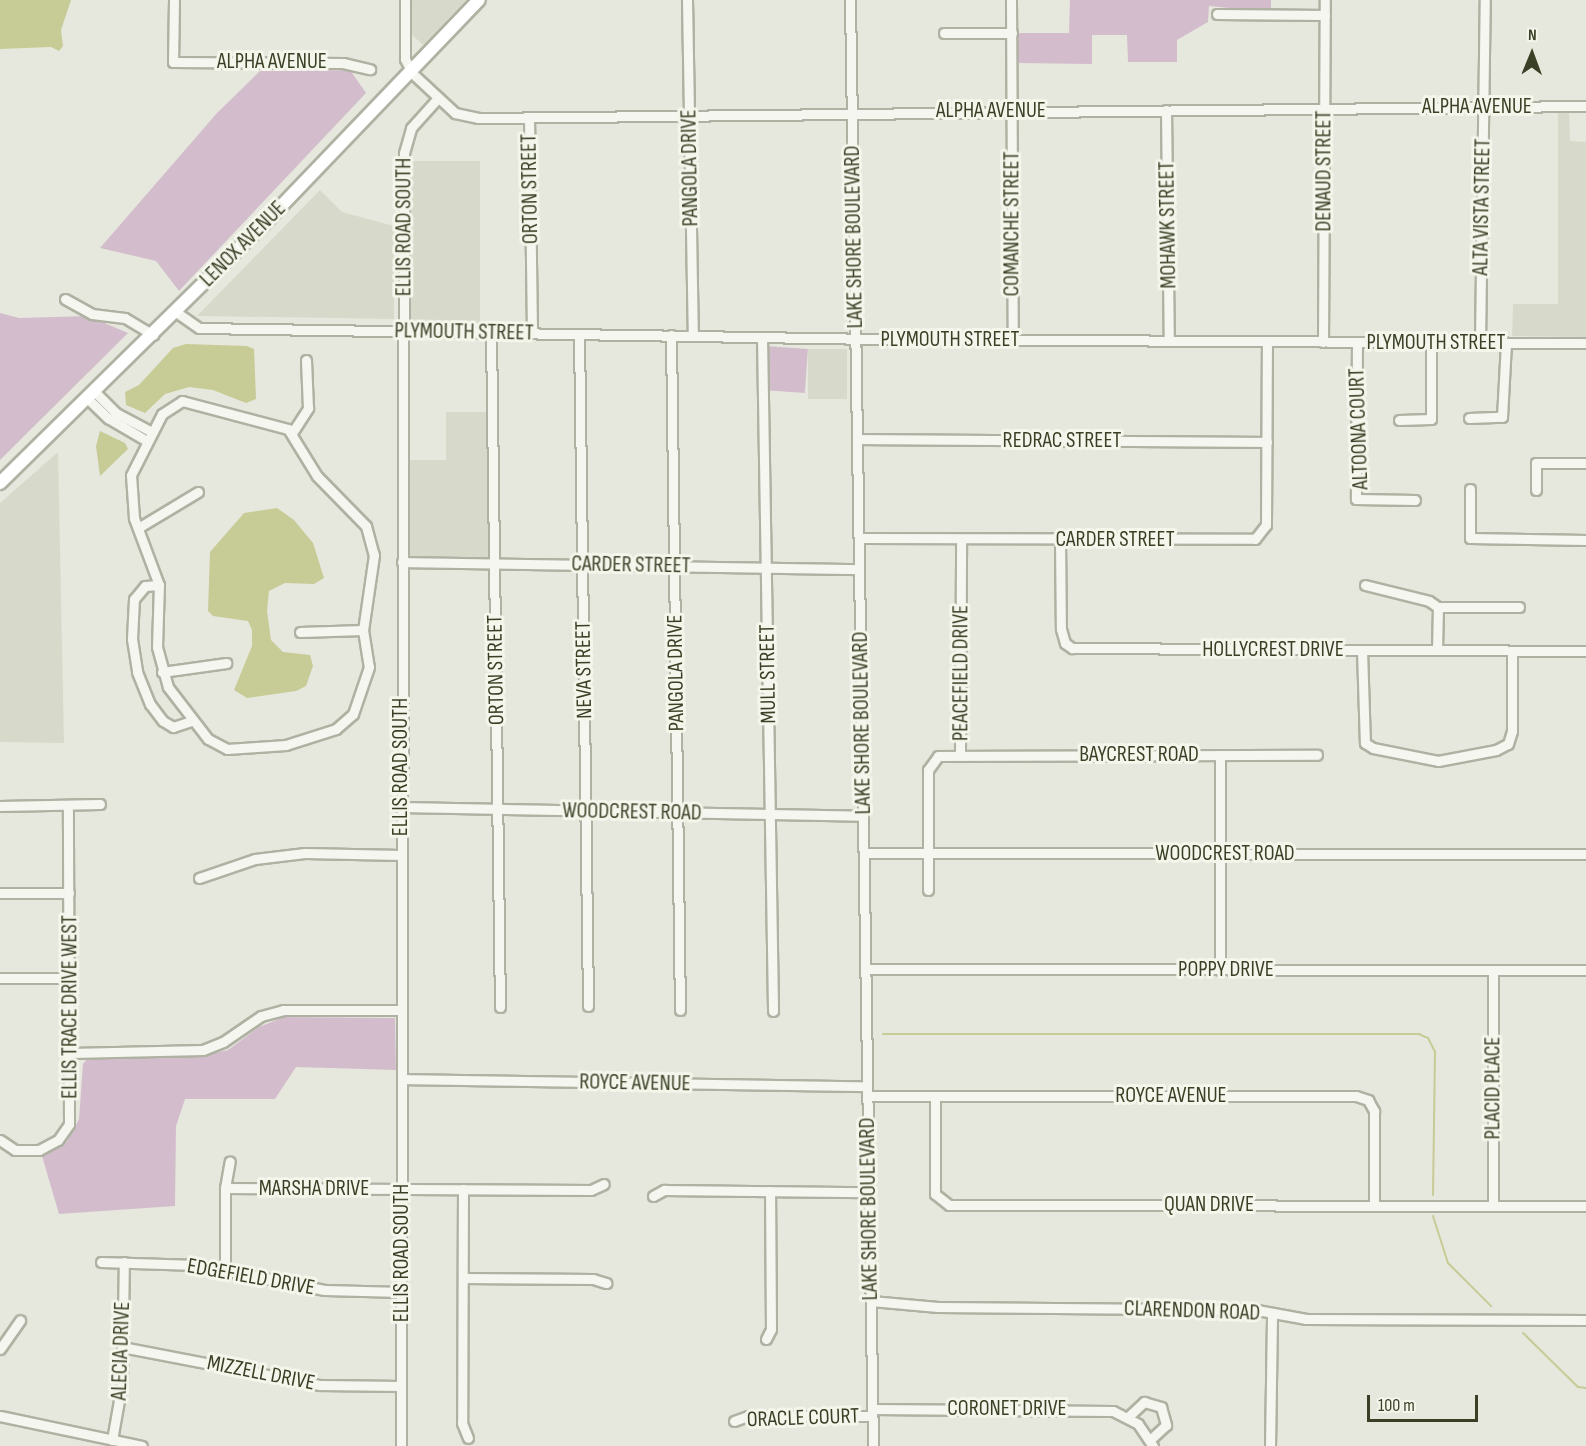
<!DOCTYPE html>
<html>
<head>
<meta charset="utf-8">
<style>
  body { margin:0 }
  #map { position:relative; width:1586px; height:1446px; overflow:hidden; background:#e6e8dd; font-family:"Sofia Sans Condensed",sans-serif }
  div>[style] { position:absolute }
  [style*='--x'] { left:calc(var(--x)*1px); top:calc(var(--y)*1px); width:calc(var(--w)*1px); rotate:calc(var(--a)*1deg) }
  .built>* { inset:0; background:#d7dacb; transform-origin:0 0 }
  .green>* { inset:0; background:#d3bdcc; transform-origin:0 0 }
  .water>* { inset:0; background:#c7cb95 }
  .stream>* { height:2px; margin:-1px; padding:0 1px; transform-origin:1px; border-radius:1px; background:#c7cb95 }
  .roads { filter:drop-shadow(2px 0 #afb2a2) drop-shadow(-2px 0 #afb2a2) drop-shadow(0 2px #afb2a2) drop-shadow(0 -2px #afb2a2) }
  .minor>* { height:9px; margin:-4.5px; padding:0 4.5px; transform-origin:4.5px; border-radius:4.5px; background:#f5f6f0 }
  .major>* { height:12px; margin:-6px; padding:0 6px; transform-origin:6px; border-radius:6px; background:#fff }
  span { translate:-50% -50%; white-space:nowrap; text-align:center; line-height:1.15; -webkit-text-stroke:6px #f4f6ec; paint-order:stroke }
  .street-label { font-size:22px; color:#3a4025 }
  .north { position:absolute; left:1502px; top:24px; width:60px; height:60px; -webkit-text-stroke:4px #f4f6ec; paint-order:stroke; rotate:1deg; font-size:16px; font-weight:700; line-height:24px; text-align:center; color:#3a4025 }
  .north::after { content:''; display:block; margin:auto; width:21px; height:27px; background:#3a4025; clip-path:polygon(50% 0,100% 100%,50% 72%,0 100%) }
  .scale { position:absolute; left:1367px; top:1395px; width:111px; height:27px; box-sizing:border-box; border:3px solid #3a4025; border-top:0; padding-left:8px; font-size:18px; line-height:21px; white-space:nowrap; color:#3a4025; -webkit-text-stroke:4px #f4f6ec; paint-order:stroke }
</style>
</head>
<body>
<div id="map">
  <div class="built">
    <i style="clip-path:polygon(411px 0,466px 0,423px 45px,412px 35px)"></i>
    <i style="clip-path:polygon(1569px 109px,1570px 141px,1586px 142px,1586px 337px,1512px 336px,1513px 304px,1558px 304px,1558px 110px)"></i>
    <i style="clip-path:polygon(407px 161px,480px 161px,480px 328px,413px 327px,410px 324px)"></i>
    <i style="clip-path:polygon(320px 190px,342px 212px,394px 226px,394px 319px,197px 316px)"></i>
    <i style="left:808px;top:349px;width:39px;height:50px"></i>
    <i style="clip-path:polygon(446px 412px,489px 412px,491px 554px,485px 560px,416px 559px,407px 554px,406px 460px,446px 460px)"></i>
    <i style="clip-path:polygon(58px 452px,64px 743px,0 742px,0 503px)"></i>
  </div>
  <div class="green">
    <i style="clip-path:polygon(1070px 0,1271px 0,1271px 12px,1209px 6px,1208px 22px,1177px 40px,1177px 62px,1128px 62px,1127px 35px,1092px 35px,1092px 64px,1017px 63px,1015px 33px,1069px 33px)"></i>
    <i style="clip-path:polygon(350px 70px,366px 93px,179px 291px,156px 261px,100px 248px,217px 113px,260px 71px)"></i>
    <i style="clip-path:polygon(0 313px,19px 318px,88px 316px,128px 333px,0 460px)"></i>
    <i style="left:765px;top:346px;width:43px;height:44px;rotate:4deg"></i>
    <i style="clip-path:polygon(284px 1017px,395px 1018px,396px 1070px,296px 1067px,275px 1099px,185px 1099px,176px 1126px,175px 1206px,59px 1214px,42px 1156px,67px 1142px,79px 1119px,83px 1064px,87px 1059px,201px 1056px,228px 1050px,259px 1027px)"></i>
  </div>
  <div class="water">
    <i style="clip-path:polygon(0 0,71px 0,61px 30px,63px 46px,59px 51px,51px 47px,0 49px)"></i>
    <i style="clip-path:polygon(186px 344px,247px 346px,254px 349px,256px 399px,246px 403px,213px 390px,189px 387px,165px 394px,145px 413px,126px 405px,125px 392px,139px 385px,173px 348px)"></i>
    <i style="clip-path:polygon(100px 431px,125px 443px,128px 449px,100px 476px,96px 446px)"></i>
    <i style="clip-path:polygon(277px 508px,294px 520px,313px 543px,324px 578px,314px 584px,285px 583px,269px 591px,267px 611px,271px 640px,283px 652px,310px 655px,313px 666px,306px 686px,296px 691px,247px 698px,234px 690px,252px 646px,252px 630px,248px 621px,213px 616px,208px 611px,210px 552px,244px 513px)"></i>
  </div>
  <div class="stream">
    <i style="--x:883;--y:1034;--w:536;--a:0"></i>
    <i style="--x:1419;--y:1034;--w:10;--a:24"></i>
    <i style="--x:1428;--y:1038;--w:16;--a:63"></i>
    <i style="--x:1435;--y:1052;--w:143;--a:90.8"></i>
    <i style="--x:1433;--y:1216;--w:49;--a:72.3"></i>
    <i style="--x:1448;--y:1263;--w:61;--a:45"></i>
    <i style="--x:1523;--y:1333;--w:77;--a:44.5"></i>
    <i style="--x:1578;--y:1387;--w:8;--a:7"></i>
  </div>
  <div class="roads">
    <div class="minor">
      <i style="--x:174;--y:0;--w:62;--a:90.9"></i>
      <i style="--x:173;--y:62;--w:170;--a:0.3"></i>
      <i style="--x:343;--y:63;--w:28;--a:13"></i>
      <i style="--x:405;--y:0;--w:59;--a:90"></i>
      <i style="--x:405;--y:59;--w:16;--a:63"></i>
      <i style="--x:412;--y:73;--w:59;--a:42.9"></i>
      <i style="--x:455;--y:113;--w:24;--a:12"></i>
      <i style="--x:478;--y:118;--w:1108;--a:-0.62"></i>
      <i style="--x:687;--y:0;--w:336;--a:89"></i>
      <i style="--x:850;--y:0;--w:1446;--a:89.09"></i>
      <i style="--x:1011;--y:0;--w:340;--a:89.7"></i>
      <i style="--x:1217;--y:14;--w:108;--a:0.5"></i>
      <i style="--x:944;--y:33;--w:68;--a:0"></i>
      <i style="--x:1166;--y:110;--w:230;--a:89.3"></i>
      <i style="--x:529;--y:117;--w:216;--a:89.2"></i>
      <i style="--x:65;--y:299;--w:31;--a:29"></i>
      <i style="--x:92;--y:314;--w:33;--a:7"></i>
      <i style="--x:125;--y:318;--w:33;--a:31"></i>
      <i style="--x:176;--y:312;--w:28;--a:35"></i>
      <i style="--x:199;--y:328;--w:680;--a:0.93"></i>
      <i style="--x:879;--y:339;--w:707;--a:0.32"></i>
      <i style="--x:491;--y:332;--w:675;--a:89.24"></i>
      <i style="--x:579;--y:334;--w:672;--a:89.23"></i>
      <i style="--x:671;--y:335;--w:675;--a:89.24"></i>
      <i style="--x:762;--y:337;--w:674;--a:89.06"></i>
      <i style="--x:1323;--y:342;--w:342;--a:-89.7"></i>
      <i style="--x:1357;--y:342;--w:157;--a:90.4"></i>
      <i style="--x:1356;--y:499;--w:59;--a:1"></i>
      <i style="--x:1480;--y:342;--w:342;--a:-89.2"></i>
      <i style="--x:95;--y:392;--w:30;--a:45"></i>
      <i style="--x:116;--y:413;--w:41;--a:27.8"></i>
      <i style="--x:88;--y:399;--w:28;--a:44"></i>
      <i style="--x:108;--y:418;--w:45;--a:30.5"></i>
      <i style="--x:182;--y:401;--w:110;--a:14.8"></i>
      <i style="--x:288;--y:429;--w:55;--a:58.3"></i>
      <i style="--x:317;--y:476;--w:70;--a:45.6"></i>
      <i style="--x:366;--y:526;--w:30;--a:75"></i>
      <i style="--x:374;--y:555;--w:76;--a:98.3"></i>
      <i style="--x:363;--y:630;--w:37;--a:81"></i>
      <i style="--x:369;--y:667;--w:50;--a:108.8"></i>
      <i style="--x:353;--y:714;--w:23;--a:139"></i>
      <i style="--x:336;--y:729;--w:52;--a:162.3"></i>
      <i style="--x:286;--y:745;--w:59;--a:176.1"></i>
      <i style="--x:227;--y:749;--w:21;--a:-152"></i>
      <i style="--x:208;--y:739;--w:66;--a:-127.6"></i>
      <i style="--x:168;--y:687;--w:41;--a:-105.4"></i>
      <i style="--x:157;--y:647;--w:62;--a:-88.2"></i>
      <i style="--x:159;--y:585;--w:72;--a:-110.5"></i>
      <i style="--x:134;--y:518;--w:43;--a:-94"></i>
      <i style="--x:131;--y:475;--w:68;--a:-63.1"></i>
      <i style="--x:162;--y:414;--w:24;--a:-33"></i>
      <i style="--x:1469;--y:418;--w:33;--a:-2"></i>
      <i style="--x:1502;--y:417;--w:74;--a:-86.9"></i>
      <i style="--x:1399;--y:420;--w:32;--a:-2"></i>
      <i style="--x:1431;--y:419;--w:76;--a:-90"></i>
      <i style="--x:292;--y:433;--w:30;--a:-57"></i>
      <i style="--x:308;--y:408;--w:48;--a:-92.4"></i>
      <i style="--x:857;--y:439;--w:410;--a:0.4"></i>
      <i style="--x:1470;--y:489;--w:49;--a:90"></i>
      <i style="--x:1470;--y:538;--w:116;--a:1"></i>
      <i style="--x:1536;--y:490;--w:27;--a:-90"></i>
      <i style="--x:1536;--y:463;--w:50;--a:0"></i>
      <i style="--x:138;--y:528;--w:70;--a:-31"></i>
      <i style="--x:859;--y:538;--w:396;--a:0.1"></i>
      <i style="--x:1255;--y:539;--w:18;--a:-52"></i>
      <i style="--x:1266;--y:525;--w:183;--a:-89.7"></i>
      <i style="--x:1060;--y:540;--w:89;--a:89.4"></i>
      <i style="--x:1061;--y:629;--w:15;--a:74"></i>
      <i style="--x:1065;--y:643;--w:9;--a:36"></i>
      <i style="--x:1072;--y:648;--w:514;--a:0.33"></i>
      <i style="--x:402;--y:562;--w:457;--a:0.9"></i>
      <i style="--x:159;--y:585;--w:14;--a:176"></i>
      <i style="--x:145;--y:586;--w:17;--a:130"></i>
      <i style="--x:134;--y:599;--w:40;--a:92.9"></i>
      <i style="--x:132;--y:639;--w:33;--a:81"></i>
      <i style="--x:137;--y:672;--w:35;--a:68"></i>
      <i style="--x:150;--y:704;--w:21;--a:53"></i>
      <i style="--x:163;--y:721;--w:12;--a:31"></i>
      <i style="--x:173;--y:727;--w:20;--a:-18"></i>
      <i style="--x:1365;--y:585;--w:66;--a:14"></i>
      <i style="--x:1429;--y:601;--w:11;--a:34"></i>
      <i style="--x:1438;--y:607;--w:81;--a:0"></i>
      <i style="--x:300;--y:632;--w:63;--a:-1.8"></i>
      <i style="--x:1362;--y:650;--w:93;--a:88.2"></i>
      <i style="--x:1365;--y:743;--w:9;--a:32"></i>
      <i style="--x:1373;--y:748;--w:66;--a:11.3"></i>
      <i style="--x:1438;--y:761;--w:59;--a:-10.7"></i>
      <i style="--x:1496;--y:750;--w:13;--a:-27"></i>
      <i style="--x:1508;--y:744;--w:14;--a:-73"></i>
      <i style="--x:1512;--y:731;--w:80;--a:-90"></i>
      <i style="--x:1437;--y:650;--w:43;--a:-88.7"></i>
      <i style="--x:162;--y:672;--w:65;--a:-8"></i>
      <i style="--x:960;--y:754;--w:215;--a:-89.7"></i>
      <i style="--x:0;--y:806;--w:100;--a:-1.1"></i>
      <i style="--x:401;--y:807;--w:462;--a:1.1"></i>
      <i style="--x:864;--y:853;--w:722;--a:0.08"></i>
      <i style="--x:199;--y:878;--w:59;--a:-18.7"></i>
      <i style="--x:255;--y:859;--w:50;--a:-6.8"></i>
      <i style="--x:305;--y:853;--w:96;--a:1.2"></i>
      <i style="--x:928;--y:890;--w:120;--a:-90"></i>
      <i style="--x:928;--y:770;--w:17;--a:-54"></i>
      <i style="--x:938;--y:756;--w:379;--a:-0.2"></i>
      <i style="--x:0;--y:893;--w:69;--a:0"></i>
      <i style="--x:866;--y:969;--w:720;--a:0.08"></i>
      <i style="--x:1220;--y:970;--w:215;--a:-90"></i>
      <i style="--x:0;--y:978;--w:70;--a:0"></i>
      <i style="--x:71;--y:1053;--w:132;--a:-1.3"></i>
      <i style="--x:203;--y:1050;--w:22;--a:-22"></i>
      <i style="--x:223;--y:1042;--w:46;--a:-34.4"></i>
      <i style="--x:261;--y:1016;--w:23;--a:-15"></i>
      <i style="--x:283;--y:1010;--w:119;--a:0"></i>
      <i style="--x:402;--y:1079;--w:465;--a:0.9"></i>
      <i style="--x:868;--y:1096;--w:488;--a:0"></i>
      <i style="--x:1356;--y:1096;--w:13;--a:18"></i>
      <i style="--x:1368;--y:1100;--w:13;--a:61"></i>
      <i style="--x:1374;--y:1111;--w:94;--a:90"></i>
      <i style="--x:935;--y:1096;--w:98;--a:90"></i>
      <i style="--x:935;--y:1194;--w:18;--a:38"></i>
      <i style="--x:949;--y:1205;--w:637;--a:0.09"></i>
      <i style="--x:0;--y:1140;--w:18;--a:34"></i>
      <i style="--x:15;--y:1150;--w:24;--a:0"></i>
      <i style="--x:39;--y:1150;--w:21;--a:-28"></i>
      <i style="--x:58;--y:1140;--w:19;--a:-55"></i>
      <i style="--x:69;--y:1124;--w:317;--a:-90.2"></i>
      <i style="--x:225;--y:1188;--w:366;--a:0.3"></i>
      <i style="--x:591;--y:1190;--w:14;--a:-25"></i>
      <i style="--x:463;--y:1189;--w:234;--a:90.2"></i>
      <i style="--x:462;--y:1423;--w:16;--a:68"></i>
      <i style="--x:653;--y:1196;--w:13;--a:-29"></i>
      <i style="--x:664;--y:1190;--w:205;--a:0.6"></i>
      <i style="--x:1493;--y:1205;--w:234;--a:-90"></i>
      <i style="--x:101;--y:1262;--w:96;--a:1.8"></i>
      <i style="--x:197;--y:1265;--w:130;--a:11.1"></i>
      <i style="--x:325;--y:1290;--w:77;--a:1.5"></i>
      <i style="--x:225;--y:1270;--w:82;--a:-90"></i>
      <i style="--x:225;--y:1188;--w:27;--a:-80"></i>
      <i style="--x:463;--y:1278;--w:130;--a:0.4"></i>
      <i style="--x:593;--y:1279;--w:14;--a:17"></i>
      <i style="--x:871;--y:1301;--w:67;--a:5.1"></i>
      <i style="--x:938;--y:1307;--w:319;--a:0.5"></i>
      <i style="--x:1257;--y:1310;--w:50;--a:10.4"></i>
      <i style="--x:1306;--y:1319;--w:280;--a:0.2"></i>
      <i style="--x:766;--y:1339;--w:11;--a:-63"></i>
      <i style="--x:771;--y:1329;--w:138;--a:-90.4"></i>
      <i style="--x:122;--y:1347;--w:202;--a:10.9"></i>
      <i style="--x:320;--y:1385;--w:81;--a:0.7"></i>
      <i style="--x:0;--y:1349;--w:35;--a:-55"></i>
      <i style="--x:872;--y:1409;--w:241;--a:0.5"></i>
      <i style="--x:1113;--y:1411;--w:28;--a:27"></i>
      <i style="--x:1138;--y:1424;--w:27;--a:56"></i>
      <i style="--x:0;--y:1416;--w:145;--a:11.9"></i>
      <i style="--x:1129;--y:1416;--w:21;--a:-43"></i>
      <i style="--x:1144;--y:1402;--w:18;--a:16"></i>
      <i style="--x:1161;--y:1407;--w:19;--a:74"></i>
      <i style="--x:1166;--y:1425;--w:21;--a:137"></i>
      <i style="--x:734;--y:1421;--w:15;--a:-20"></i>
      <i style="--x:748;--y:1416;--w:124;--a:0"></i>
      <i style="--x:112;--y:1440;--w:58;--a:-80"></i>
      <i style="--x:122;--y:1383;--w:121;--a:-89.1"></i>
      <i style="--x:401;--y:1446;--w:1293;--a:-89.87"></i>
      <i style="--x:404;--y:153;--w:26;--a:-74"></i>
      <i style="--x:411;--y:128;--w:39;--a:-48"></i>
      <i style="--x:1270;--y:1446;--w:133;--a:-89.1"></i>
    </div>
    <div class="major">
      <i style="--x:0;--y:483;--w:370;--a:-44.5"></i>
      <i style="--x:264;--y:224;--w:310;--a:-46.2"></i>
    </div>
  </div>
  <div class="street-label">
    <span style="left:272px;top:62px">ALPHA AVENUE</span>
    <span style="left:1477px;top:107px">ALPHA AVENUE</span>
    <span style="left:991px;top:111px">ALPHA AVENUE</span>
    <span style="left:690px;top:168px;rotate:-91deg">PANGOLA DRIVE</span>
    <span style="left:1324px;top:171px;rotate:-90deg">DENAUD STREET</span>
    <span style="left:530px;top:189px;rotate:-91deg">ORTON STREET</span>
    <span style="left:1482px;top:207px;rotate:-89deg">ALTA VISTA STREET</span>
    <span style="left:1012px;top:224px;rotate:-90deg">COMANCHE STREET</span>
    <span style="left:1168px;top:225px;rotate:-91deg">MOHAWK STREET</span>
    <span style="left:404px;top:227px;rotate:-90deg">ELLIS ROAD SOUTH</span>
    <span style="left:854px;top:237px;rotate:-91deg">LAKE SHORE BOULEVARD</span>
    <span style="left:243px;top:244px;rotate:-45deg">LENOX AVENUE</span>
    <span style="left:464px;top:332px;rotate:1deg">PLYMOUTH STREET</span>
    <span style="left:950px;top:340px">PLYMOUTH STREET</span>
    <span style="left:1436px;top:343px">PLYMOUTH STREET</span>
    <span style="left:1359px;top:429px;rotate:-92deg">ALTOONA COURT</span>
    <span style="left:1062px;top:441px">REDRAC STREET</span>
    <span style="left:1115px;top:540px">CARDER STREET</span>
    <span style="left:631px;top:565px;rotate:1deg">CARDER STREET</span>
    <span style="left:1273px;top:650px">HOLLYCREST DRIVE</span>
    <span style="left:496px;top:670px;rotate:-91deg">ORTON STREET</span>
    <span style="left:584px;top:670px;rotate:-91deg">NEVA STREET</span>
    <span style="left:676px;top:673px;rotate:-91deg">PANGOLA DRIVE</span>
    <span style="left:961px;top:673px;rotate:-90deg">PEACEFIELD DRIVE</span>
    <span style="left:768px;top:674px;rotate:-91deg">MULL STREET</span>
    <span style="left:862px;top:723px;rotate:-91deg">LAKE SHORE BOULEVARD</span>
    <span style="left:1139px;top:755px">BAYCREST ROAD</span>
    <span style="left:401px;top:767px;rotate:-90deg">ELLIS ROAD SOUTH</span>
    <span style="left:632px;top:812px;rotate:1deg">WOODCREST ROAD</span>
    <span style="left:1225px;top:854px">WOODCREST ROAD</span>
    <span style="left:1226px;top:970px">POPPY DRIVE</span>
    <span style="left:70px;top:1007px;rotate:-90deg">ELLIS TRACE DRIVE WEST</span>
    <span style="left:635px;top:1083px;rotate:1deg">ROYCE AVENUE</span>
    <span style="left:1493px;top:1088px;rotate:-90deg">PLACID PLACE</span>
    <span style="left:1171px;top:1096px">ROYCE AVENUE</span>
    <span style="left:314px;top:1189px">MARSHA DRIVE</span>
    <span style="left:1209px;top:1205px">QUAN DRIVE</span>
    <span style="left:869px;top:1209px;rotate:-91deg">LAKE SHORE BOULEVARD</span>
    <span style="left:402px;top:1253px;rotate:-90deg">ELLIS ROAD SOUTH</span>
    <span style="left:251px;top:1277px;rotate:10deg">EDGEFIELD DRIVE</span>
    <span style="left:1192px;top:1311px;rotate:2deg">CLARENDON ROAD</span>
    <span style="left:121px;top:1351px;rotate:-88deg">ALECIA DRIVE</span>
    <span style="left:261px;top:1373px;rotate:11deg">MIZZELL DRIVE</span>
    <span style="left:1007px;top:1409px">CORONET DRIVE</span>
    <span style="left:803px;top:1418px;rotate:-2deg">ORACLE COURT</span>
  </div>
  <div class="north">N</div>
  <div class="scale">100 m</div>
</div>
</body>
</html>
